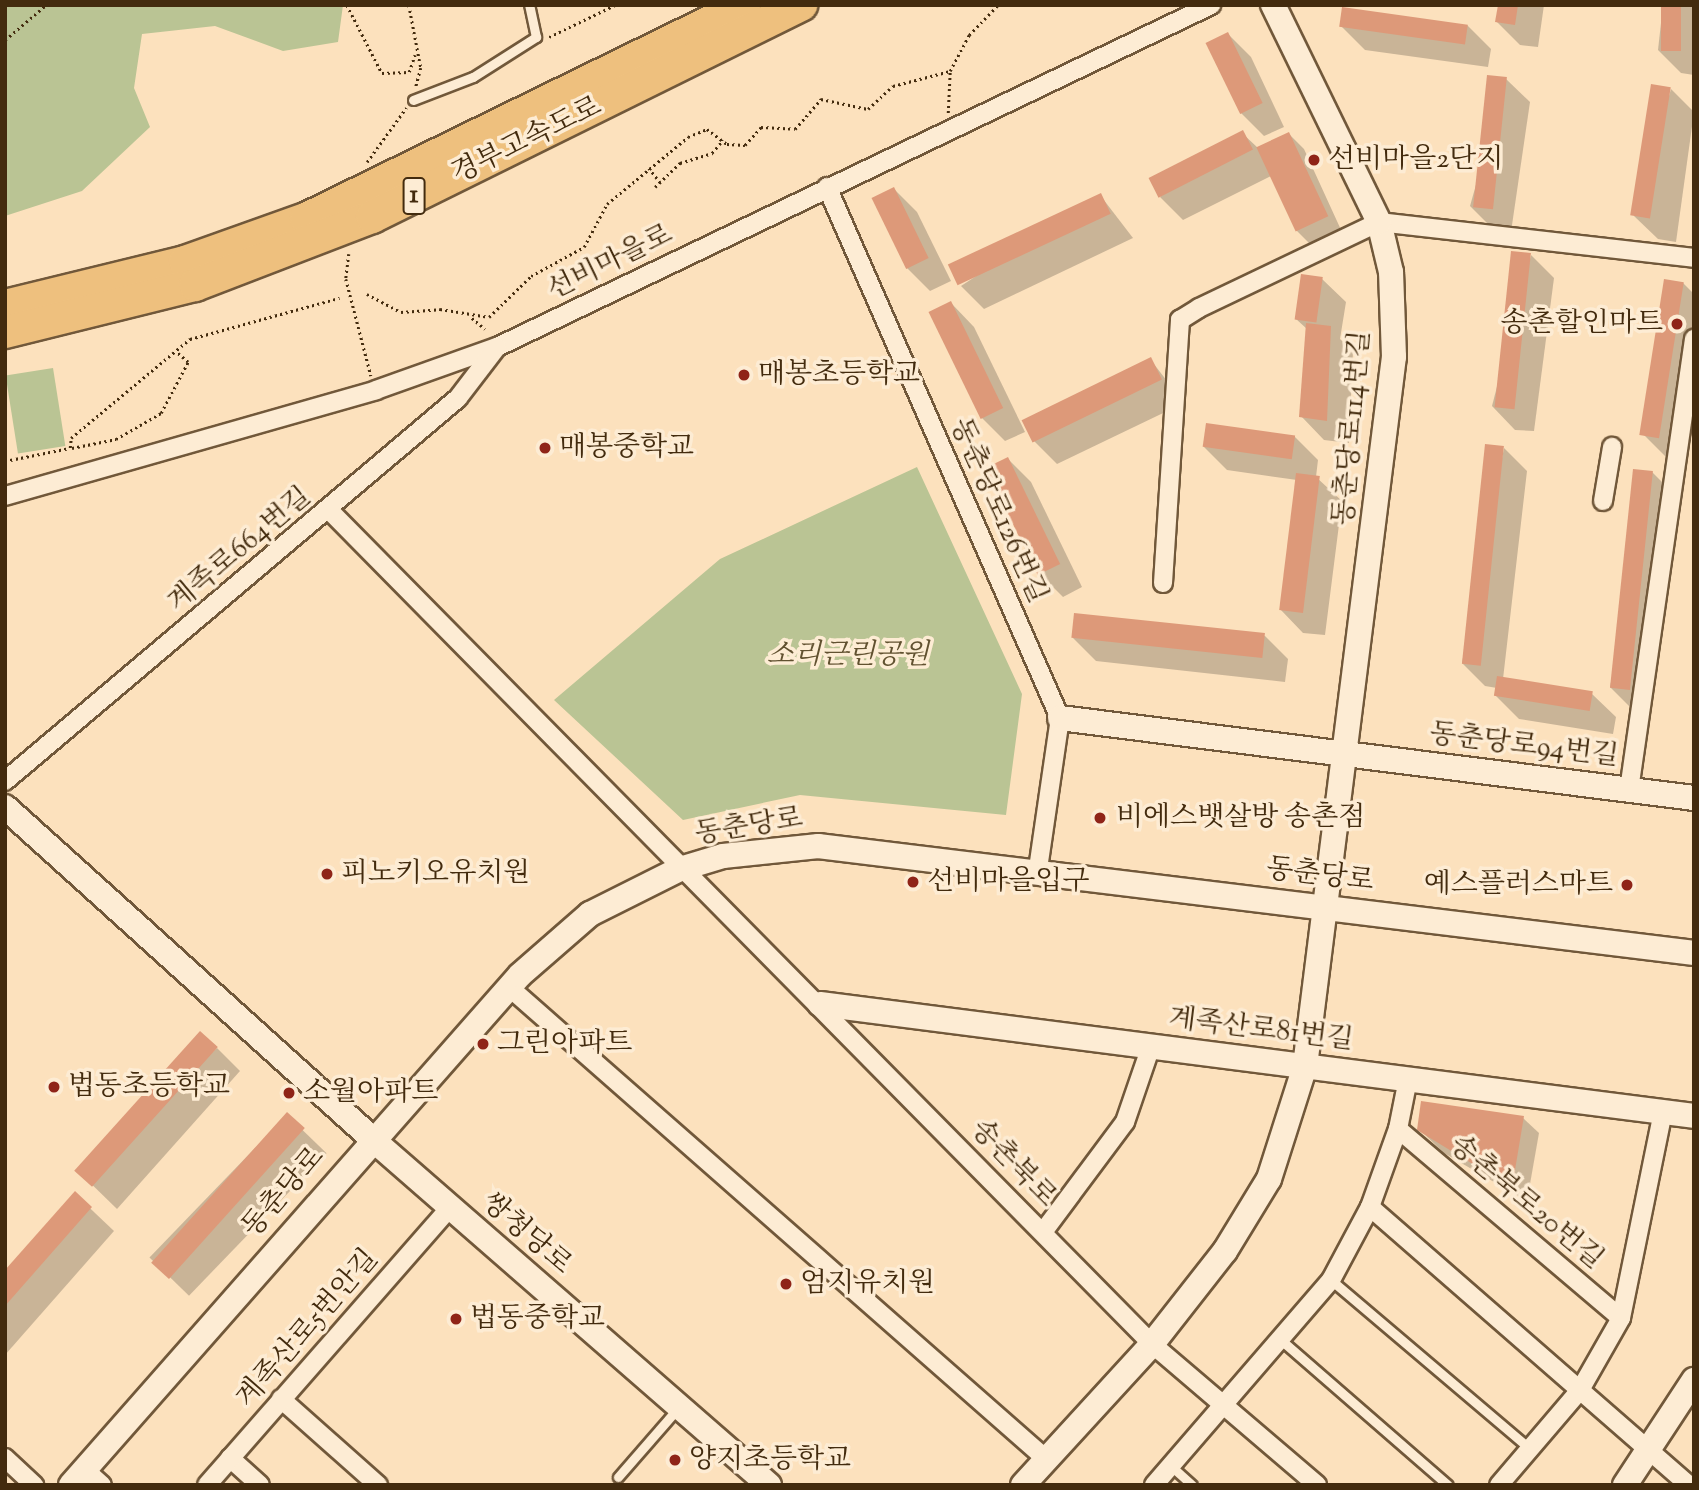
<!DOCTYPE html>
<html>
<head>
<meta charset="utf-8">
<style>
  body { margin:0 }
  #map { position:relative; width:1699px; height:1490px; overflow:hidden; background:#fce1bd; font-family:"Sorts Mill Goudy","Noto Serif KR",serif }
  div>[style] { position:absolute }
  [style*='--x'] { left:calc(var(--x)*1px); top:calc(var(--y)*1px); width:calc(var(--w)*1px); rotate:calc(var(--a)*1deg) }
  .green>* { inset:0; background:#bac494; transform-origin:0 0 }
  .shadow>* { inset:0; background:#0003; transform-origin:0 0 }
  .building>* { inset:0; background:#dd9979; transform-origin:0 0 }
  .path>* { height:2.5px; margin-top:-1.25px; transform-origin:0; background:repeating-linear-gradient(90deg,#432b0e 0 2px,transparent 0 5.5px) }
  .roads { filter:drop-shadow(2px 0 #71583a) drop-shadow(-2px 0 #71583a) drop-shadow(0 2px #71583a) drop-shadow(0 -2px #71583a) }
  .lane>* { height:9px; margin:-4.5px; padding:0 4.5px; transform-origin:4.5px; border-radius:4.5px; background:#fdecd4 }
  .street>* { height:18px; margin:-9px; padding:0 9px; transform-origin:9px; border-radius:9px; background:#fdecd4 }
  .secondary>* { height:24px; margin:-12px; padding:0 12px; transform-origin:12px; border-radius:12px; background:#fdecd4 }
  .highway>* { height:32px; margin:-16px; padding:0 16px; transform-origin:16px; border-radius:16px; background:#eec07e }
  .dots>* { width:19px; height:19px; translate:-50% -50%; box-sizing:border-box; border:4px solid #fdecd4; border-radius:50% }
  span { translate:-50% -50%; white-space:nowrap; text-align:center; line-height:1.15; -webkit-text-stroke:7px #fdecd4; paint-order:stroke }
  .shield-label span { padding:2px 5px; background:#fdecd4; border:2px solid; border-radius:5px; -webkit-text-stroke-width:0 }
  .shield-label { font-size:26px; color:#432b0e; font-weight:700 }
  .street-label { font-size:28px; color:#432b0e }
  .poi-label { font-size:28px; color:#432b0e }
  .left { translate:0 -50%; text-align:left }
  .right { translate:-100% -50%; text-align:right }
  .park-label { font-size:28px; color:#615130; font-style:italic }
  .frame { position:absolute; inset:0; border:7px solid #432b0e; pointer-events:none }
</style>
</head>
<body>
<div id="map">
  <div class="green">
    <i style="clip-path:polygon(5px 5px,343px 5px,338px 42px,283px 51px,215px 26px,142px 34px,134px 88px,150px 127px,82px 191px,5px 216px)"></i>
    <i style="left:53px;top:368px;width:79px;height:48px;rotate:81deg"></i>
    <i style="clip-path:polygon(917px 467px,1022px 694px,1006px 815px,800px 795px,683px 820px,554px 700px,720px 559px)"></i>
  </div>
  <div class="shadow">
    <i style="clip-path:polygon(1499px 5px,1544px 5px,1538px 47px,1520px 45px,1497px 22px)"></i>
    <i style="clip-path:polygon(1663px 5px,1694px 5px,1694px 75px,1681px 73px,1658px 50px)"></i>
    <i style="clip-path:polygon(1467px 25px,1491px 49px,1488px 67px,1365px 50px,1342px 27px)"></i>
    <i style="clip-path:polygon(1228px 34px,1251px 57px,1284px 127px,1264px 136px,1241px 113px)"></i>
    <i style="clip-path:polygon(1506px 79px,1530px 102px,1511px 232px,1493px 229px,1470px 206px)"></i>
    <i style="clip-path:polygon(1671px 89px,1694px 112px,1676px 242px,1658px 239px,1634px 216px)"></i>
    <i style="clip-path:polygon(1242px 133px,1258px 148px,1289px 134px,1304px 149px,1342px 232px,1312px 246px,1296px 230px,1271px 176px,1183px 220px,1160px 197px)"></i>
    <i style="clip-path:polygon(894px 189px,917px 212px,951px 281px,930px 291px,907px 268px)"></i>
    <i style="clip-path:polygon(1100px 195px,1133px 238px,984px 309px,961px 286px)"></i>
    <i style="clip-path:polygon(1531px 255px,1554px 278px,1534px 431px,1515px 430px,1492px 406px)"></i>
    <i style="clip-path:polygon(1322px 279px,1346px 302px,1340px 339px,1353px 351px,1349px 443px,1324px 440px,1301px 416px,1307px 329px,1296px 319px)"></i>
    <i style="clip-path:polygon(1683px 283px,1694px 294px,1694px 402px,1686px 460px,1667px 458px,1644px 435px)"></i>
    <i style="clip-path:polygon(951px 303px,974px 327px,1025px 432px,1005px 441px,982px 418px)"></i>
    <i style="clip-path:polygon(1150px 359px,1184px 403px,1057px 464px,1034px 441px)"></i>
    <i style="clip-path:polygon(1295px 437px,1318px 460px,1316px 477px,1342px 501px,1325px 635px,1303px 633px,1280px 609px,1297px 480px,1227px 470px,1204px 447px)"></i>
    <i style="clip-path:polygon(1504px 448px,1527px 471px,1503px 679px,1592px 694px,1616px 717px,1613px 734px,1519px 719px,1496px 696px,1497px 688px,1485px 686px,1462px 663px)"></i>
    <i style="clip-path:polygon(1008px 459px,1031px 482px,1082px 587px,1063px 597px,1040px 574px)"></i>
    <i style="clip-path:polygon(1652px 472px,1676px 496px,1651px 713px,1634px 711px,1610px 687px)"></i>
    <i style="clip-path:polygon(1265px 636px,1288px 659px,1285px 682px,1096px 661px,1073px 638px)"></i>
    <i style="clip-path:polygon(217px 1048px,240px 1071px,117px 1209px,78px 1171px)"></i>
    <i style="left:287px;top:1115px;width:55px;height:198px;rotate:44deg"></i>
    <i style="clip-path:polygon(1523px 1118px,1539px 1133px,1527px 1201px,1444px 1153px,1419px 1129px)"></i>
    <i style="clip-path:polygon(75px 1194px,114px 1231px,5px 1355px,5px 1273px)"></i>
  </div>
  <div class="building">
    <i style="clip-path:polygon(1498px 5px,1518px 5px,1515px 25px,1495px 22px)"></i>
    <i style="left:1661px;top:5px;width:20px;height:46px"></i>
    <i style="left:1342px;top:7px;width:127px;height:20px;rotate:8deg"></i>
    <i style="left:1228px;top:32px;width:79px;height:25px;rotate:64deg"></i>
    <i style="left:1487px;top:75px;width:20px;height:133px;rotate:6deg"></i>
    <i style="left:1651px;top:84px;width:20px;height:133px;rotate:9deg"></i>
    <i style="left:1243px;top:130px;width:22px;height:106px;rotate:63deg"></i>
    <i style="left:1289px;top:132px;width:93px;height:36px;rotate:65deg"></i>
    <i style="left:894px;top:187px;width:79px;height:25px;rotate:64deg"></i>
    <i style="left:1101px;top:193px;width:23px;height:169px;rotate:65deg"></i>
    <i style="left:1511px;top:251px;width:20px;height:157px;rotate:6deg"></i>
    <i style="left:1301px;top:274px;width:22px;height:46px;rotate:8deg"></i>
    <i style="left:1664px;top:279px;width:20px;height:158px;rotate:9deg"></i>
    <i style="left:951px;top:301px;width:119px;height:25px;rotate:64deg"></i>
    <i style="clip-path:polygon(1306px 323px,1331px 326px,1327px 421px,1299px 417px)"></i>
    <i style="left:1151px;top:357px;width:25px;height:144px;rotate:64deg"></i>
    <i style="left:1206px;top:423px;width:90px;height:24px;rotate:8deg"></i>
    <i style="left:1485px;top:444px;width:19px;height:221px;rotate:6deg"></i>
    <i style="left:1008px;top:457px;width:119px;height:25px;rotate:64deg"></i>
    <i style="left:1633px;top:469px;width:20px;height:220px;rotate:6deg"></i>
    <i style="left:1296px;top:473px;width:24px;height:138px;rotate:7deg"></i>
    <i style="left:1074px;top:613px;width:192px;height:25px;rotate:6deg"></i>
    <i style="left:1497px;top:676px;width:97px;height:20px;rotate:9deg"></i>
    <i style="left:200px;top:1031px;width:24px;height:188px;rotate:42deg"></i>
    <i style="clip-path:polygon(1421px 1101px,1524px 1116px,1512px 1188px,1417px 1130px)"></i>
    <i style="left:287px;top:1112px;width:24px;height:203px;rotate:42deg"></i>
    <i style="clip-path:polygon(75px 1191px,92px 1207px,5px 1306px,5px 1270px)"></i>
  </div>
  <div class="path">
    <i style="--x:146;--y:5;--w:33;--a:0"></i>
    <i style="--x:347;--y:5;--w:76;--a:62.8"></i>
    <i style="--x:382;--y:73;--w:27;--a:-2"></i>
    <i style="--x:409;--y:72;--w:18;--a:-71"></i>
    <i style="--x:409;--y:5;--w:64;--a:79.2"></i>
    <i style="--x:421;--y:68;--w:20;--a:105"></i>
    <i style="--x:549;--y:37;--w:73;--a:-25.9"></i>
    <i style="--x:5;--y:40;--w:54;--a:-40.5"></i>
    <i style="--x:948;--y:113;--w:42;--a:-87.3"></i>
    <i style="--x:367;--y:162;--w:67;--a:-54.2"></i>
    <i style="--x:649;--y:168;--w:18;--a:52"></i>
    <i style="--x:655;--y:187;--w:35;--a:-44"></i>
    <i style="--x:680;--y:163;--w:34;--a:-17"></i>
    <i style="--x:712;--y:153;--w:17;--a:-50"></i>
    <i style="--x:349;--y:254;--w:25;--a:97"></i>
    <i style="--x:346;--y:279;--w:100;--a:75.5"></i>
    <i style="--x:367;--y:294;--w:38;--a:28"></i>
    <i style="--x:401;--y:312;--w:39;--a:-4"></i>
    <i style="--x:440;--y:309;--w:50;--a:9.3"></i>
    <i style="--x:489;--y:317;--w:59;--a:-44.3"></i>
    <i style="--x:531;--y:276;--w:60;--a:-28.7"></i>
    <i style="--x:584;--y:247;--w:49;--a:-61.9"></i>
    <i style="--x:607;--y:204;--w:105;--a:-39.6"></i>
    <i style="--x:688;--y:137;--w:21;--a:-23"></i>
    <i style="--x:707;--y:129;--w:25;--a:37"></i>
    <i style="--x:727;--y:144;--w:18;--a:3"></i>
    <i style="--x:745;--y:145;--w:24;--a:-48"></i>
    <i style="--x:761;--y:127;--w:34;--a:3"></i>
    <i style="--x:795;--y:129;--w:40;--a:-49"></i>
    <i style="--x:821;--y:99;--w:48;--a:12"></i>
    <i style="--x:868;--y:109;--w:34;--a:-43"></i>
    <i style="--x:893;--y:86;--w:59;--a:-14.7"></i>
    <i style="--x:950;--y:71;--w:41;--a:-62.2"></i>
    <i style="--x:969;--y:35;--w:42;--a:-46"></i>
    <i style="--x:472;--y:318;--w:17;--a:40"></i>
    <i style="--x:72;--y:448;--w:45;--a:-11.6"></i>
    <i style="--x:116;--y:439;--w:52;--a:-30"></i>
    <i style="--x:161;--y:413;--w:58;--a:-62.1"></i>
    <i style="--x:188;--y:362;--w:16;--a:-140"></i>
    <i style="--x:5;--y:461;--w:66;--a:-11.3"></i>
    <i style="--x:70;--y:448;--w:10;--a:-84"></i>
    <i style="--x:71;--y:438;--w:155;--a:-39.8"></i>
    <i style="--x:190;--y:339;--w:155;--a:-15.4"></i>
  </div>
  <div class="roads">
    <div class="lane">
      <i style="--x:413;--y:100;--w:64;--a:-21"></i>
      <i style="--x:473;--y:77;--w:75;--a:-32.4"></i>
      <i style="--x:536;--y:37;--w:33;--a:-102"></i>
      <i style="--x:1331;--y:1280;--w:261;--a:40.3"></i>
      <i style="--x:1281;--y:1340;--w:221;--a:41"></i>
      <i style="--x:1171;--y:1466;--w:28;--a:42"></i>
      <i style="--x:618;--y:1477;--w:91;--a:-49"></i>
    </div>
    <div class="street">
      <i style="--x:827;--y:187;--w:580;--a:66.31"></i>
      <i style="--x:1060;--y:718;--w:153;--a:98.3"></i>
      <i style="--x:5;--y:496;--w:386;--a:-15.9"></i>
      <i style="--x:376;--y:390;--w:128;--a:-19.6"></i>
      <i style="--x:497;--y:347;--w:792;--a:-25.59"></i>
      <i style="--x:1603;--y:501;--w:55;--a:-80.5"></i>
      <i style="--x:329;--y:510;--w:1172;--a:45.38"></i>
      <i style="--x:1152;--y:1344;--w:217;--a:40.5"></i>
      <i style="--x:1163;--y:583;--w:264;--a:-86.3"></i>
      <i style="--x:1180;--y:320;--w:22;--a:-32"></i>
      <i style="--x:1199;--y:308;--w:199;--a:-25.5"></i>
      <i style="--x:1379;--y:222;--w:317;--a:6.5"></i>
      <i style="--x:5;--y:781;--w:593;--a:-40.21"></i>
      <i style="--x:458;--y:398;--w:64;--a:-52.6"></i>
      <i style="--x:1629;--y:790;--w:456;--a:-81.8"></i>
      <i style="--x:509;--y:987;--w:715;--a:41.31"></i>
      <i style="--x:1398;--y:1129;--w:292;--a:40.3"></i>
      <i style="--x:1370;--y:1207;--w:423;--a:41.1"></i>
      <i style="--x:1043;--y:1232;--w:137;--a:-53.3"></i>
      <i style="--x:1125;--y:1122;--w:80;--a:-71.1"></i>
      <i style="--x:281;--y:1399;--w:130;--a:41.6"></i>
      <i style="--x:5;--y:1458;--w:40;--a:43"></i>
      <i style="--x:230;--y:1458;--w:40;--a:42"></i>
      <i style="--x:84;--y:1469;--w:24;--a:42"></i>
      <i style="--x:207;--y:1485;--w:369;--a:-48.8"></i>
      <i style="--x:1154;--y:1485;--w:271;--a:-49.2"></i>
      <i style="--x:1331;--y:1280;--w:83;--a:-61.9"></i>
      <i style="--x:1370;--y:1207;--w:83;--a:-70.3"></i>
      <i style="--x:1398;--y:1129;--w:51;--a:-78.7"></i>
      <i style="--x:1499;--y:1485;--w:125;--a:-49.5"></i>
      <i style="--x:1580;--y:1390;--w:83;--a:-60.3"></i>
      <i style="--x:1621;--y:1318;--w:210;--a:-78.5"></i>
    </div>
    <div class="secondary">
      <i style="--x:1060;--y:718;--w:639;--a:7.19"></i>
      <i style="--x:5;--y:807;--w:493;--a:42.1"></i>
      <i style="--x:371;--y:1138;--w:528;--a:41.08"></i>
      <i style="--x:820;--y:1004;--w:881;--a:7.3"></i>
      <i style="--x:71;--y:1485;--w:679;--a:-48.64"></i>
      <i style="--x:520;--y:975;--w:93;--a:-41.1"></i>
      <i style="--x:590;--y:914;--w:101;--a:-26.6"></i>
      <i style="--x:680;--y:869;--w:45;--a:-16.8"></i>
      <i style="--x:723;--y:856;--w:96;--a:-6"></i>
      <i style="--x:818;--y:846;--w:883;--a:6.96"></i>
      <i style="--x:1023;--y:1485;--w:191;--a:-47.5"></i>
      <i style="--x:1152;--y:1344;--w:118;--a:-51.9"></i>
      <i style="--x:1225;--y:1251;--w:84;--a:-58.6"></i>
      <i style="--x:1269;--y:1179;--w:119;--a:-72.3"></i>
      <i style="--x:1305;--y:1066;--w:715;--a:-82.85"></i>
      <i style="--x:1394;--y:357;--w:85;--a:-92"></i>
      <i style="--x:1391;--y:272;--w:51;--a:-103.5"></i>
      <i style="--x:1379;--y:222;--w:242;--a:-116"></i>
      <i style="--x:1625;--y:1485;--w:126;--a:-56.7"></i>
    </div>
    <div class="highway">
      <i style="--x:5;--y:306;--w:185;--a:-13.7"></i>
      <i style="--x:185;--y:262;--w:128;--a:-19.6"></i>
      <i style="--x:306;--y:219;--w:488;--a:-26"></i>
      <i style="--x:5;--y:332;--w:196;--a:-13.9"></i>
      <i style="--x:195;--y:285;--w:190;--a:-21"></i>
      <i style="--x:372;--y:217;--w:479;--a:-26.3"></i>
    </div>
  </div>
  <div class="dots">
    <i style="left:1314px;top:160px;background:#8f2418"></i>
    <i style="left:1677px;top:324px;background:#8f2418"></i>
    <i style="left:744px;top:375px;background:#8f2418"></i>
    <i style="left:545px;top:448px;background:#8f2418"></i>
    <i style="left:1100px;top:818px;background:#8f2418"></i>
    <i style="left:327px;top:874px;background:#8f2418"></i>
    <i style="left:913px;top:882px;background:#8f2418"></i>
    <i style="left:1627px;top:885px;background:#8f2418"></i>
    <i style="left:483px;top:1044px;background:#8f2418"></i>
    <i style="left:54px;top:1087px;background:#8f2418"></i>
    <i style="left:289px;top:1093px;background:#8f2418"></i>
    <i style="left:786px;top:1284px;background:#8f2418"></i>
    <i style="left:456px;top:1319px;background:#8f2418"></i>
    <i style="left:675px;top:1460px;background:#8f2418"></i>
  </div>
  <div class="shield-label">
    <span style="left:414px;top:196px">1</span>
  </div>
  <div class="street-label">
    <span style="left:527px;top:141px;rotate:-26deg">경부고속도로</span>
    <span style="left:610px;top:263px;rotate:-26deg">선비마을로</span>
    <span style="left:1353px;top:428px;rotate:-85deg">동춘당로114번길</span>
    <span style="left:998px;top:511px;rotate:66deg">동춘당로126번길</span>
    <span style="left:240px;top:550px;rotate:-40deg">계족로664번길</span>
    <span style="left:1524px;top:746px;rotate:7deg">동춘당로94번길</span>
    <span style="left:749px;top:827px;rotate:-9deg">동춘당로</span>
    <span style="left:1320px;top:876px;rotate:7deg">동춘당로</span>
    <span style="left:1261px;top:1030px;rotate:7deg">계족산로81번길</span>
    <span style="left:1013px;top:1164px;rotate:46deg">송촌북로</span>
    <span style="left:284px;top:1193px;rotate:-49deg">동춘당로</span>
    <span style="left:1526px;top:1203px;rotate:40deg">송촌북로20번길</span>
    <span style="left:526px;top:1234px;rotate:41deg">쌍청당로</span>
    <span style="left:308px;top:1329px;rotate:-49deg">계족산로5번안길</span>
  </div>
  <div class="poi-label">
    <span class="left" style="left:1328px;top:160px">선비마을2단지</span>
    <span class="right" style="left:1663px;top:324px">송촌할인마트</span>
    <span class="left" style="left:758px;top:375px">매봉초등학교</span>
    <span class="left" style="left:559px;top:448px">매봉중학교</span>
    <span class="left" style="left:1116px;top:818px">비에스뱃살방 송촌점</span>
    <span class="left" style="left:341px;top:874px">피노키오유치원</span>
    <span class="left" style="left:927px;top:882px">선비마을입구</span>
    <span class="right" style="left:1613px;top:885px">예스플러스마트</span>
    <span class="left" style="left:497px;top:1044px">그린아파트</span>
    <span class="left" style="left:68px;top:1087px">법동초등학교</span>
    <span class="left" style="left:303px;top:1093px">소월아파트</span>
    <span class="left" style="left:800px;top:1284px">엄지유치원</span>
    <span class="left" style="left:470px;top:1319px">법동중학교</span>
    <span class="left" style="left:689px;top:1460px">양지초등학교</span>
  </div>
  <div class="park-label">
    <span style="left:848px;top:656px">소리근린공원</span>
  </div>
  <div class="frame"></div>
</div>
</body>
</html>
